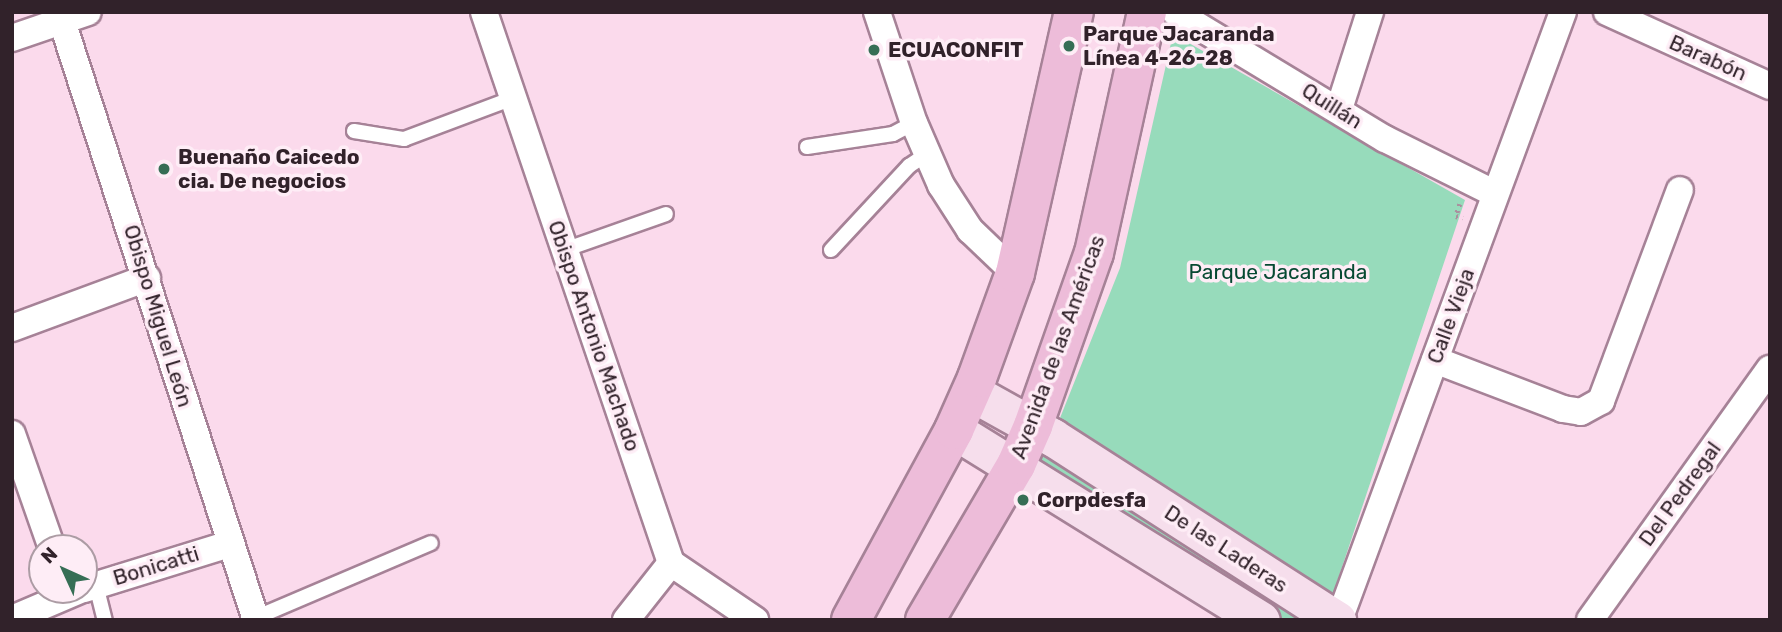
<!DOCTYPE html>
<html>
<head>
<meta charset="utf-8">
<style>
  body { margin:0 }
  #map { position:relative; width:1782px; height:632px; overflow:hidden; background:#fbdaec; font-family:Rubik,sans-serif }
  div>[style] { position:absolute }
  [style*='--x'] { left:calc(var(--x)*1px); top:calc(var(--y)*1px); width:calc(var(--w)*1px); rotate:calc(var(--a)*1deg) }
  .green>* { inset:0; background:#97dbbb }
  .path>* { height:4.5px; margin-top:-2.25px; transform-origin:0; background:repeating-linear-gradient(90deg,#a9909e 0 2px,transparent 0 7px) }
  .roads { filter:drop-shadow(2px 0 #a68297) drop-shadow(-2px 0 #a68297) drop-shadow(0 2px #a68297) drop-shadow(0 -2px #a68297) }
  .service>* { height:14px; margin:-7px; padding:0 7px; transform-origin:7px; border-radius:7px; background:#fff }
  .minor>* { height:26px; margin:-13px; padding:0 13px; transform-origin:13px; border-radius:13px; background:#fff }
  .secondary>* { height:37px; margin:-18.5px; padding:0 18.5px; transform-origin:18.5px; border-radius:18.5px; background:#f6deec }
  .primary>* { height:38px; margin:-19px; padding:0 19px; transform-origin:19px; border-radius:19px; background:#edbcd9 }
  .dots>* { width:19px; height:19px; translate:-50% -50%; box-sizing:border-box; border:4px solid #feedf6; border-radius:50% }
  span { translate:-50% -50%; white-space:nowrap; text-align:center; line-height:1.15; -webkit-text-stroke:7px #feedf6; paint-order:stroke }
  .poi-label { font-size:21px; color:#31222a; font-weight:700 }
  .left { translate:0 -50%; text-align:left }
  .street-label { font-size:21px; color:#31222a }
  .park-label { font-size:21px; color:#064932 }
  .frame { position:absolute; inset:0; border:14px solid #31222a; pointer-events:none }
  .north { position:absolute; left:28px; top:534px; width:70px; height:70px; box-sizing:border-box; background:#feedf6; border:2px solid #ac9ca4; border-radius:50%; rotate:315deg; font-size:19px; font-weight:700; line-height:28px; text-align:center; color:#31222a }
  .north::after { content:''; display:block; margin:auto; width:24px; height:32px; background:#366e55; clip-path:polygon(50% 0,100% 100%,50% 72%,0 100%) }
</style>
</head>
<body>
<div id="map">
  <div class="green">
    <i style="clip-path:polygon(1173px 34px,1465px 200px,1333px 594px,1060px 418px,1120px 268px)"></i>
    <i style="clip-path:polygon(1040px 444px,1322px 620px,1276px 620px,1030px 467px)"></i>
  </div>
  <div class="path">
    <i style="--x:1460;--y:204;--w:13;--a:108"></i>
    <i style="--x:1456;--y:216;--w:7;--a:16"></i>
  </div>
  <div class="roads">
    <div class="service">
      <i style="--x:354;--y:131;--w:51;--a:9.1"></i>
      <i style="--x:404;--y:139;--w:116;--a:-20.6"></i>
      <i style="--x:807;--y:147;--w:87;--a:-8.6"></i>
      <i style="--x:893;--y:134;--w:24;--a:-28"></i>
      <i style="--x:564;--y:250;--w:108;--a:-19.4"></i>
      <i style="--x:831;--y:250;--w:115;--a:-47.1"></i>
      <i style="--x:909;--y:166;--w:22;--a:-34"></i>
      <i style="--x:96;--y:585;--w:36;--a:76"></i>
      <i style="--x:255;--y:618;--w:191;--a:-23.1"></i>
    </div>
    <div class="minor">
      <i style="--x:59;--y:12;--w:639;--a:72.05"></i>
      <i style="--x:484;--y:12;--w:582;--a:71.25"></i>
      <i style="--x:671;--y:563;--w:102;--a:34.2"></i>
      <i style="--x:877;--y:12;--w:117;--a:71.6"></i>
      <i style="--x:914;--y:123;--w:68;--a:66.5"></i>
      <i style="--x:941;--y:185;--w:54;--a:57.2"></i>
      <i style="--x:970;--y:230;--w:62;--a:43.7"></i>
      <i style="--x:1175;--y:12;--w:245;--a:31.2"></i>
      <i style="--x:1385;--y:139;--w:122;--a:26.4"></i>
      <i style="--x:1607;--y:12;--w:179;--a:24.4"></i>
      <i style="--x:12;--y:38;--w:80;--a:-18.9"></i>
      <i style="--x:1339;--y:109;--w:102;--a:-72.3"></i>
      <i style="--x:12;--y:328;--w:144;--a:-20.3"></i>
      <i style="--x:1435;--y:360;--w:137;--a:20.9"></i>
      <i style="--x:1563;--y:409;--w:18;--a:9"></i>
      <i style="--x:1581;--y:412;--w:23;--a:-29"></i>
      <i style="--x:1601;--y:401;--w:225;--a:-69.5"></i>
      <i style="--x:12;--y:434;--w:121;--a:70.7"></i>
      <i style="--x:84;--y:589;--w:152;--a:-17.2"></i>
      <i style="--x:12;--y:619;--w:74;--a:-23.1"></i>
      <i style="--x:626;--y:620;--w:73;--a:-51.7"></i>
      <i style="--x:1339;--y:620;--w:648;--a:-69.78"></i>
      <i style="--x:1590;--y:620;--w:309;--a:-54.4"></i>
    </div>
    <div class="secondary">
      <i style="--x:971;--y:392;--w:93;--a:29.1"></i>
      <i style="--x:1052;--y:437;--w:339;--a:32.7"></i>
      <i style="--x:954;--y:430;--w:361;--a:31.8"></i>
    </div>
    <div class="primary">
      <i style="--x:851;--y:620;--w:216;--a:-61.5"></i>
      <i style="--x:954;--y:430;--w:57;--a:-66.1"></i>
      <i style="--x:977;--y:378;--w:112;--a:-70.1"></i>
      <i style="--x:1015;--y:273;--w:268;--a:-77.3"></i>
      <i style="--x:925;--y:620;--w:180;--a:-59.6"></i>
      <i style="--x:1016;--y:465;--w:43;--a:-66.4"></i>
      <i style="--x:1033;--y:426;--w:183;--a:-70.6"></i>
      <i style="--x:1094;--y:253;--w:247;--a:-77.6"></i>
    </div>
  </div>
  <div class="dots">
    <i style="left:1069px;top:46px;background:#366e55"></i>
    <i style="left:874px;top:50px;background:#366e55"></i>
    <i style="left:164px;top:169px;background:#366e55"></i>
    <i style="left:1023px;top:500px;background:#366e55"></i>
  </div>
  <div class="poi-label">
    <span class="left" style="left:1083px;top:46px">Parque Jacaranda<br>Línea 4-26-28</span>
    <span class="left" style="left:888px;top:50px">ECUACONFIT</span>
    <span class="left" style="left:178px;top:169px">Buenaño Caicedo<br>cia. De negocios</span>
    <span class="left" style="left:1037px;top:500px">Corpdesfa</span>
  </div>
  <div class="street-label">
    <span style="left:1708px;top:58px;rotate:24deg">Barabón</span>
    <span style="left:1332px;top:106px;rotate:32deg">Quillán</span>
    <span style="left:158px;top:316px;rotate:73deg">Obispo Miguel León</span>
    <span style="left:1451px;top:316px;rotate:-70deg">Calle Vieja</span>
    <span style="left:594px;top:336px;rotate:71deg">Obispo Antonio Machado</span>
    <span style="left:1058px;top:347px;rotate:-70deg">Avenida de las Américas</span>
    <span style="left:1680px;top:494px;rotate:-54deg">Del Pedregal</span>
    <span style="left:1226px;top:549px;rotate:33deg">De las Laderas</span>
    <span style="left:156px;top:566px;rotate:-17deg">Bonicatti</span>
  </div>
  <div class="park-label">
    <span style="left:1278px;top:272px">Parque Jacaranda</span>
  </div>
  <div class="frame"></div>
  <div class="north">N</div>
</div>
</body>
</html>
